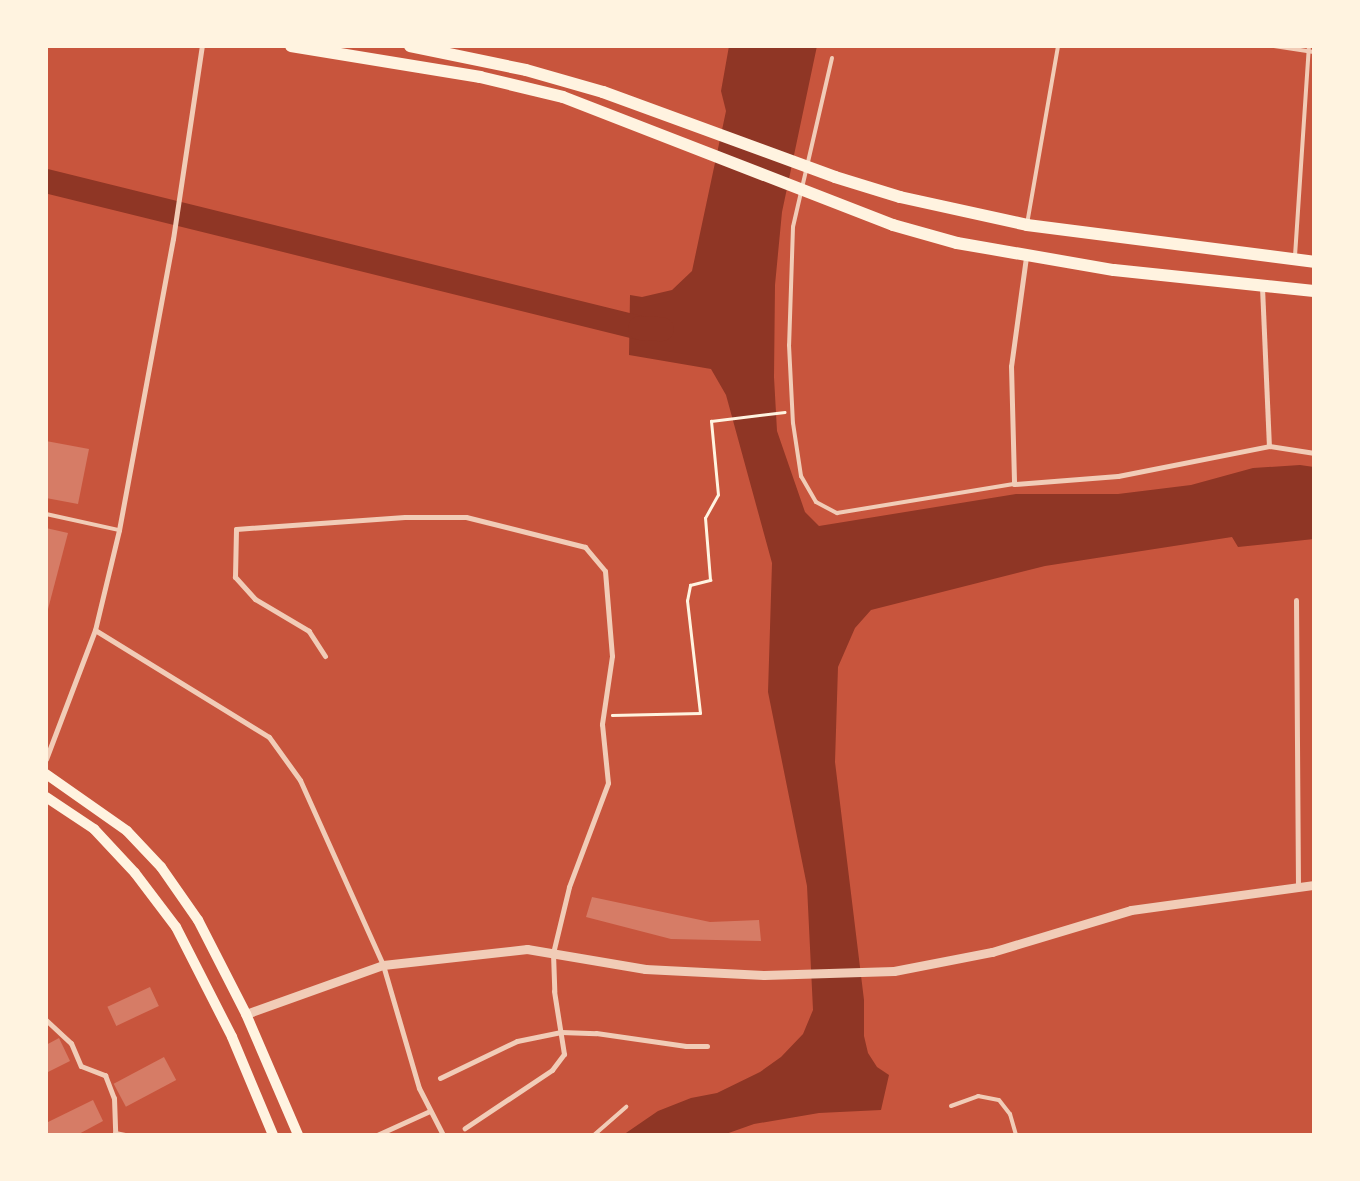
<!DOCTYPE html>
<html>
<head>
<meta charset="utf-8">
<style>
  body { margin:0 }
  #map { position:relative; width:1360px; height:1181px; overflow:hidden; background:#c8553d; font-family:Literata,serif }
  div>[style] { position:absolute }
  [style*='--x'] { left:calc(var(--x)*1px); top:calc(var(--y)*1px); width:calc(var(--w)*1px); rotate:calc(var(--a)*1deg) }
  .water>* { inset:0; background:#8f3625 }
  .river>* { height:24px; margin:-12px; padding:0 12px; transform-origin:12px; border-radius:12px; background:#8f3625 }
  .building>* { inset:0; background:#d67c66; transform-origin:0 0 }
  .path>* { height:2.5px; margin:-1.25px; padding:0 1.25px; transform-origin:1.25px; border-radius:1.25px; background:#fff3e0 }
  .service>* { height:4px; margin:-2px; padding:0 2px; transform-origin:2px; border-radius:2px; background:#f1ccb7 }
  .minor>* { height:5px; margin:-2.5px; padding:0 2.5px; transform-origin:2.5px; border-radius:2.5px; background:#f1ccb7 }
  .tertiary>* { height:9px; margin:-4.5px; padding:0 4.5px; transform-origin:4.5px; border-radius:4.5px; background:#f1ccb7 }
  .secondary>* { height:10px; margin:-5px; padding:0 5px; transform-origin:5px; border-radius:5px; background:#fff3e0 }
  .primary>* { height:12px; margin:-6px; padding:0 6px; transform-origin:6px; border-radius:6px; background:#fff3e0 }
  span { translate:-50% -50%; white-space:nowrap; text-align:center; line-height:1.15; -webkit-text-stroke:4px #fff3e0; paint-order:stroke }
  .frame { position:absolute; inset:0; border:48px solid #fff3e0; pointer-events:none }
</style>
</head>
<body>
<div id="map">
  <div class="water">
    <i style="clip-path:polygon(729px 46px,817px 46px,782px 212px,775px 285px,774px 377px,777px 431px,805px 512px,819px 526px,1016px 494px,1118px 494px,1191px 485px,1253px 468px,1300px 465px,1314px 467px,1314px 539px,1238px 547px,1232px 537px,1045px 566px,871px 610px,855px 628px,838px 667px,835px 762px,864px 1000px,864px 1036px,868px 1053px,877px 1067px,889px 1075px,881px 1110px,819px 1113px,754px 1124px,723px 1135px,623px 1135px,658px 1111px,691px 1098px,717px 1093px,760px 1072px,781px 1057px,803px 1034px,813px 1010px,807px 886px,768px 692px,772px 563px,726px 395px,711px 369px,629px 355px,630px 295px,642px 297px,672px 290px,692px 271px,726px 111px,721px 91px)"></i>
  </div>
  <div class="river">
    <i style="--x:46;--y:181;--w:612;--a:13.9"></i>
    <i style="--x:640;--y:328;--w:22;--a:3"></i>
  </div>
  <div class="building">
    <i style="clip-path:polygon(46px 441px,89px 449px,78px 504px,46px 498px)"></i>
    <i style="clip-path:polygon(46px 528px,68px 533px,47px 613px,46px 613px)"></i>
    <i style="clip-path:polygon(592px 897px,710px 922px,759px 920px,761px 941px,671px 939px,586px 917px)"></i>
    <i style="left:150px;top:987px;width:21px;height:47px;rotate:65deg"></i>
    <i style="clip-path:polygon(59px 1038px,70px 1061px,46px 1073px,46px 1045px)"></i>
    <i style="left:164px;top:1057px;width:26px;height:57px;rotate:62deg"></i>
    <i style="clip-path:polygon(93px 1100px,103px 1121px,77px 1135px,46px 1135px,46px 1123px)"></i>
  </div>
  <div class="path">
    <i style="--x:612;--y:715;--w:88;--a:-1.3"></i>
    <i style="--x:700;--y:713;--w:113;--a:-96.6"></i>
    <i style="--x:687;--y:601;--w:16;--a:-79"></i>
    <i style="--x:690;--y:585;--w:21;--a:-14"></i>
    <i style="--x:710;--y:580;--w:62;--a:-94.6"></i>
    <i style="--x:705;--y:518;--w:26;--a:-61"></i>
    <i style="--x:718;--y:495;--w:74;--a:-95.4"></i>
    <i style="--x:711;--y:421;--w:74;--a:-7"></i>
  </div>
  <div class="service">
    <i style="--x:1274;--y:46;--w:40;--a:8.5"></i>
    <i style="--x:832;--y:58;--w:173;--a:103"></i>
    <i style="--x:793;--y:227;--w:118;--a:91.9"></i>
    <i style="--x:789;--y:345;--w:78;--a:87.1"></i>
    <i style="--x:793;--y:423;--w:54;--a:81.4"></i>
    <i style="--x:801;--y:476;--w:30;--a:60"></i>
    <i style="--x:816;--y:502;--w:24;--a:28"></i>
    <i style="--x:837;--y:513;--w:179;--a:-9.3"></i>
    <i style="--x:1027;--y:224;--w:181;--a:-80.1"></i>
    <i style="--x:1295;--y:256;--w:210;--a:-86.2"></i>
    <i style="--x:46;--y:514;--w:75;--a:12.4"></i>
    <i style="--x:951;--y:1106;--w:29;--a:-20"></i>
    <i style="--x:978;--y:1096;--w:21;--a:11"></i>
    <i style="--x:999;--y:1100;--w:18;--a:52"></i>
    <i style="--x:1010;--y:1114;--w:22;--a:74"></i>
    <i style="--x:594;--y:1135;--w:43;--a:-41.2"></i>
  </div>
  <div class="minor">
    <i style="--x:1026;--y:257;--w:110;--a:97.8"></i>
    <i style="--x:1011;--y:366;--w:118;--a:88.5"></i>
    <i style="--x:1014;--y:484;--w:104;--a:-4.4"></i>
    <i style="--x:1118;--y:476;--w:154;--a:-11.2"></i>
    <i style="--x:1269;--y:446;--w:46;--a:8.8"></i>
    <i style="--x:1262;--y:287;--w:159;--a:87.5"></i>
    <i style="--x:1296;--y:600;--w:285;--a:89.6"></i>
    <i style="--x:95;--y:630;--w:204;--a:31.6"></i>
    <i style="--x:269;--y:737;--w:53;--a:54.2"></i>
    <i style="--x:300;--y:780;--w:203;--a:65.8"></i>
    <i style="--x:383;--y:965;--w:128;--a:73.7"></i>
    <i style="--x:419;--y:1088;--w:53;--a:62.9"></i>
    <i style="--x:325;--y:656;--w:30;--a:-123"></i>
    <i style="--x:309;--y:631;--w:63;--a:-149.3"></i>
    <i style="--x:255;--y:599;--w:30;--a:-132"></i>
    <i style="--x:235;--y:577;--w:48;--a:-88.8"></i>
    <i style="--x:236;--y:529;--w:169;--a:-4.1"></i>
    <i style="--x:405;--y:517;--w:61;--a:0"></i>
    <i style="--x:466;--y:517;--w:123;--a:14.1"></i>
    <i style="--x:585;--y:547;--w:31;--a:50"></i>
    <i style="--x:605;--y:571;--w:85;--a:85.3"></i>
    <i style="--x:612;--y:656;--w:69;--a:98.4"></i>
    <i style="--x:602;--y:724;--w:59;--a:84.2"></i>
    <i style="--x:608;--y:783;--w:111;--a:110.6"></i>
    <i style="--x:569;--y:887;--w:68;--a:103.6"></i>
    <i style="--x:553;--y:953;--w:38;--a:88"></i>
    <i style="--x:554;--y:991;--w:64;--a:81"></i>
    <i style="--x:564;--y:1054;--w:20;--a:127"></i>
    <i style="--x:552;--y:1070;--w:105;--a:146.3"></i>
    <i style="--x:46;--y:759;--w:138;--a:-69.2"></i>
    <i style="--x:95;--y:630;--w:103;--a:-76.5"></i>
    <i style="--x:119;--y:530;--w:296;--a:-79.5"></i>
    <i style="--x:173;--y:239;--w:195;--a:-81.5"></i>
    <i style="--x:46;--y:1020;--w:34;--a:43"></i>
    <i style="--x:71;--y:1043;--w:25;--a:67"></i>
    <i style="--x:81;--y:1066;--w:26;--a:21"></i>
    <i style="--x:105;--y:1075;--w:25;--a:69"></i>
    <i style="--x:114;--y:1098;--w:35;--a:88"></i>
    <i style="--x:115;--y:1133;--w:10;--a:11"></i>
    <i style="--x:440;--y:1078;--w:85;--a:-25.7"></i>
    <i style="--x:517;--y:1041;--w:45;--a:-11.6"></i>
    <i style="--x:561;--y:1032;--w:35;--a:2"></i>
    <i style="--x:596;--y:1033;--w:91;--a:8.2"></i>
    <i style="--x:686;--y:1046;--w:21;--a:0"></i>
    <i style="--x:377;--y:1135;--w:58;--a:-24.4"></i>
  </div>
  <div class="tertiary">
    <i style="--x:246;--y:1014;--w:145;--a:-19.7"></i>
    <i style="--x:383;--y:965;--w:145;--a:-6.3"></i>
    <i style="--x:527;--y:949;--w:120;--a:9.6"></i>
    <i style="--x:645;--y:969;--w:119;--a:2.9"></i>
    <i style="--x:764;--y:975;--w:130;--a:-1.8"></i>
    <i style="--x:894;--y:971;--w:100;--a:-11"></i>
    <i style="--x:992;--y:952;--w:145;--a:-16.8"></i>
    <i style="--x:1131;--y:910;--w:185;--a:-7.8"></i>
  </div>
  <div class="secondary">
    <i style="--x:46;--y:774;--w:99;--a:35.1"></i>
    <i style="--x:127;--y:831;--w:50;--a:46.6"></i>
    <i style="--x:161;--y:867;--w:65;--a:55.1"></i>
    <i style="--x:198;--y:920;--w:106;--a:62.9"></i>
    <i style="--x:246;--y:1014;--w:132;--a:66.7"></i>
    <i style="--x:46;--y:797;--w:58;--a:33.7"></i>
    <i style="--x:94;--y:829;--w:60;--a:47"></i>
    <i style="--x:135;--y:873;--w:68;--a:52.8"></i>
    <i style="--x:176;--y:927;--w:123;--a:63"></i>
    <i style="--x:232;--y:1037;--w:106;--a:67.3"></i>
  </div>
  <div class="primary">
    <i style="--x:291;--y:46;--w:192;--a:9.3"></i>
    <i style="--x:480;--y:77;--w:85;--a:13.5"></i>
    <i style="--x:563;--y:97;--w:354;--a:21.2"></i>
    <i style="--x:893;--y:225;--w:66;--a:15.7"></i>
    <i style="--x:957;--y:243;--w:159;--a:9.8"></i>
    <i style="--x:1114;--y:270;--w:201;--a:6"></i>
    <i style="--x:410;--y:46;--w:118;--a:11.7"></i>
    <i style="--x:526;--y:70;--w:80;--a:15.9"></i>
    <i style="--x:603;--y:92;--w:247;--a:20.1"></i>
    <i style="--x:835;--y:177;--w:68;--a:17.1"></i>
    <i style="--x:900;--y:197;--w:130;--a:12.4"></i>
    <i style="--x:1027;--y:225;--w:289;--a:7.3"></i>
  </div>
  <div class="frame"></div>
</div>
</body>
</html>
